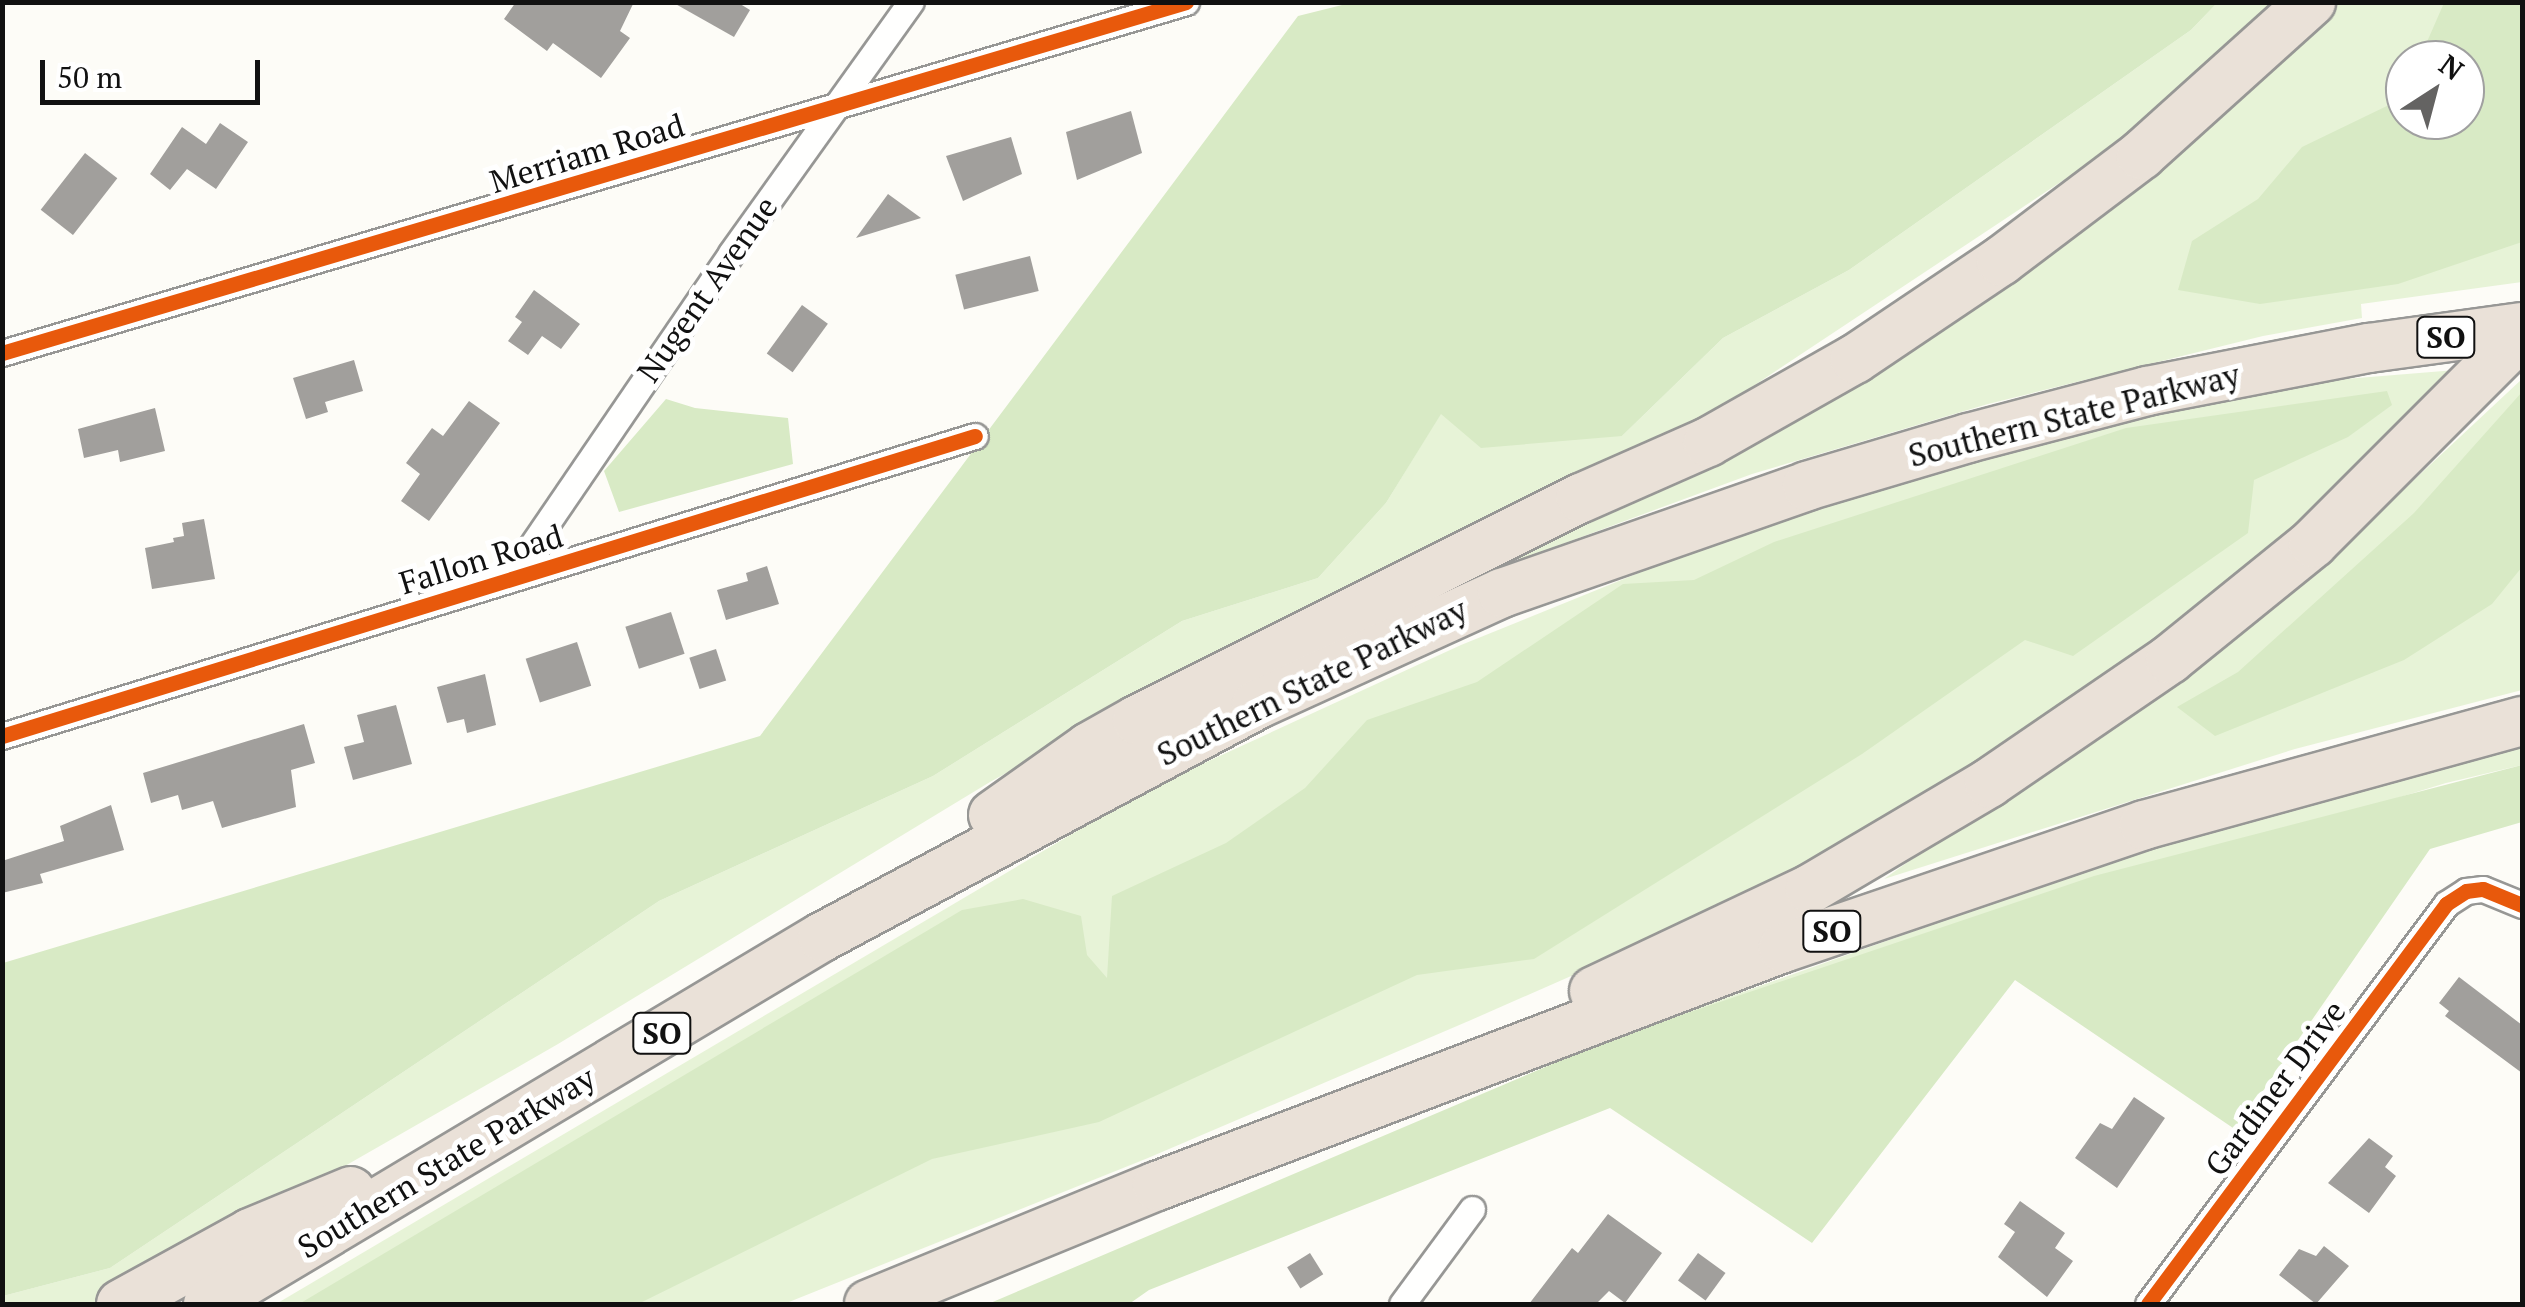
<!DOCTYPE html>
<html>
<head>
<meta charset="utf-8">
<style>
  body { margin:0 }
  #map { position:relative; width:2525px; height:1307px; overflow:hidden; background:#fdfcf7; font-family:"PT Serif",serif }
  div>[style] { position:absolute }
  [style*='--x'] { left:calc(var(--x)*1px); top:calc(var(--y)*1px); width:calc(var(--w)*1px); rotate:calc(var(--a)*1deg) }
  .green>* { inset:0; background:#e7f3d7 }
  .forest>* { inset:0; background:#d8eac5 }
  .building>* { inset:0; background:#a19f9c; transform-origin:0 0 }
  .roads { filter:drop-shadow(2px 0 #979795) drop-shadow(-2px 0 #979795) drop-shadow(0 2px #979795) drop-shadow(0 -2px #979795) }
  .minor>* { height:25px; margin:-12.5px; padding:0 12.5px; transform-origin:12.5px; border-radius:12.5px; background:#fffffe }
  .motorway>* { height:48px; margin:-24px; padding:0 24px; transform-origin:24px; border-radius:24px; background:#eae1d8 }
  .cycleway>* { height:15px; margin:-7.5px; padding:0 7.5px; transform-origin:7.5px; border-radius:7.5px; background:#e8590c }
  span { translate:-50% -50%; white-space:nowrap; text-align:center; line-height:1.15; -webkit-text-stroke:10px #fff; paint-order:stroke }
  .shield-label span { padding:2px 8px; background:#fff; border:2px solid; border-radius:8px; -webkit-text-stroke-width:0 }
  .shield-label { font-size:30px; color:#111; font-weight:700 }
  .street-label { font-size:32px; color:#111 }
  .frame { position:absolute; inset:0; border:5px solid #111; pointer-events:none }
  .north { position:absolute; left:2385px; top:40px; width:100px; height:100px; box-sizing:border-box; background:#fff; border:2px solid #a0a0a0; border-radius:50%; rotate:36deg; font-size:28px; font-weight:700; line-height:40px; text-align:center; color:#111 }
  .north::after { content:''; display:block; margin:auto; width:35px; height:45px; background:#646362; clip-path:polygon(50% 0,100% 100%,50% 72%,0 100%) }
  .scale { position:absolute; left:40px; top:60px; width:220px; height:45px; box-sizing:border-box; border:5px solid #111; border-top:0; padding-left:12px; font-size:30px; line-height:35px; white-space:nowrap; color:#111; -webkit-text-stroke:8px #fff; paint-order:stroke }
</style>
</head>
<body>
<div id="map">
  <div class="green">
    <i style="clip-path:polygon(2217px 3px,2272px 3px,2136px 132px,1711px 414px,1252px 638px,990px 782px,558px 1044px,118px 1296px,95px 1304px,3px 1304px,3px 1296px,110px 1268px,659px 901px,933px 776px,1182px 621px,1318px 578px,1386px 503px,1441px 413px,1622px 436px,1723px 338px,1849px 270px,2191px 30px)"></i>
    <i style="clip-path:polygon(evenodd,2332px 3px,2522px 3px,2522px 282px,2361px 304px,2362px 318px,2263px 336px,1988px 404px,1752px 474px,1519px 560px,1515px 552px,1679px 472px,2332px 3px,2405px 60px,2465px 60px,2465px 120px,2405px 120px,2405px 60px)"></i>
    <i style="clip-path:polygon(2456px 370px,2276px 550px,2050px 722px,1753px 896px,1471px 1020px,1148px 1158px,784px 1304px,276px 1304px,1150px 788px,1461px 645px,1747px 529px,2063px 432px,2333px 380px)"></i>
    <i style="clip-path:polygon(2522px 379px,2522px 690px,2295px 749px,1884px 879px,2216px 643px,2400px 493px)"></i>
    <i style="clip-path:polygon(2522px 744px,2522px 765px,2446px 783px,1616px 1037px,2103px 864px,2425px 768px)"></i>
  </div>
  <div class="forest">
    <i style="clip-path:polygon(1354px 2px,2217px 3px,2191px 30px,1849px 270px,1723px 338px,1622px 436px,1481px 448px,1441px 414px,1386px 503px,1318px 578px,1182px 621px,933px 776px,659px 901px,110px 1268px,3px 1296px,3px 963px,760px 736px,1298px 16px)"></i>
    <i style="clip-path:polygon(2444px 3px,2522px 3px,2522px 242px,2398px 284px,2260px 304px,2178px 290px,2192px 241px,2258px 199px,2302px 147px,2391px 104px,2405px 83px,2405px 120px,2465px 120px,2465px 60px,2419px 60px)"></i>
    <i style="clip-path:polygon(2387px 391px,2392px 405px,2348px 437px,2254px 480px,2248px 533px,2073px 656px,2025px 640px,1862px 754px,1534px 959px,1417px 975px,1099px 1122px,932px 1159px,638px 1304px,299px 1304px,962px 910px,1023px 899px,1081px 916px,1087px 955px,1107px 978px,1112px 896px,1226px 843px,1305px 788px,1367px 720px,1477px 682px,1623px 584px,1694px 580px,1774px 542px,2126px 428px)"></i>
    <i style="clip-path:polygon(2522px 392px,2522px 567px,2492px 604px,2404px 660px,2215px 736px,2177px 707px,2238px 672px,2414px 513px)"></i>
    <i style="clip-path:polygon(666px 399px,695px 408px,788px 418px,793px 464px,619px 512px,604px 471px)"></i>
    <i style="clip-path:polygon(2522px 765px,2522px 822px,2430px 849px,2236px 1130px,2015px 980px,1812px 1243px,1610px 1108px,1149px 1290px,1129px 1304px,988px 1304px,1616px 1037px,2094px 876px)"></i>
  </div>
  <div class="building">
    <i style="clip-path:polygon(516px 2px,634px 2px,620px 31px,630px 38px,601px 78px,553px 43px,547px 51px,504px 19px)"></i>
    <i style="clip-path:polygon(672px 2px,737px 2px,750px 10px,734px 37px)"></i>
    <i style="clip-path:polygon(1131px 111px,1142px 153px,1077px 180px,1066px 132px)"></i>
    <i style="clip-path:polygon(220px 123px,248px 142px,216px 189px,187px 169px,170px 190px,150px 174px,182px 127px,206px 144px)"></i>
    <i style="clip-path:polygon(1011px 137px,1022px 174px,963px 201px,946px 156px)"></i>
    <i style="left:85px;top:153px;width:41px;height:72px;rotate:38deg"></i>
    <i style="clip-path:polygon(888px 194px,921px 218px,856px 238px)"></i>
    <i style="left:1030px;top:256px;width:36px;height:77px;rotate:76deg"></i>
    <i style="clip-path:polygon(534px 290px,580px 324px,561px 349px,542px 336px,528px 355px,508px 341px,522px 322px,515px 317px)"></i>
    <i style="left:802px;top:305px;width:32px;height:60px;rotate:36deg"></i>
    <i style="clip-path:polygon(354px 360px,363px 391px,325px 402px,328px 412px,306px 419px,293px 378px)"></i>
    <i style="clip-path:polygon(469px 401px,500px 423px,429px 521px,401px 501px,420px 474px,406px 463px,432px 428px,443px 436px)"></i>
    <i style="clip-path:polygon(155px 408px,165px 451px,120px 462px,118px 450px,84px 458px,78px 429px)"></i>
    <i style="clip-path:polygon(204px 519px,215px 579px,152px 589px,145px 548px,174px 542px,173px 538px,184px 536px,182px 523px)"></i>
    <i style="clip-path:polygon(767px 566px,779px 604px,726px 620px,717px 590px,748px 581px,746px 573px)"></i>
    <i style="left:671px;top:612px;width:44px;height:48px;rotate:72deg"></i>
    <i style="left:577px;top:642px;width:46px;height:54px;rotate:72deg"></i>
    <i style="left:716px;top:649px;width:33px;height:28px;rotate:72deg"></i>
    <i style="clip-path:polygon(485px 674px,496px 725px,467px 733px,464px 719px,447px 723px,437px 687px)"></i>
    <i style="clip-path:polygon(396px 705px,412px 764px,353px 780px,344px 747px,364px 742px,357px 715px)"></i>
    <i style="clip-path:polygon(304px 724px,315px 763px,291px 770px,296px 807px,222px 828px,213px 801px,182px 810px,178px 795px,151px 803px,143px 773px)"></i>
    <i style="clip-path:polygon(111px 805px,124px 850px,40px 874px,43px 883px,2px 893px,2px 861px,64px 841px,60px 826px)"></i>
    <i style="clip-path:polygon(2459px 977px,2522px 1025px,2522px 1073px,2445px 1016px,2449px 1011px,2439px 1003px)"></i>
    <i style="clip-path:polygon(2134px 1097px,2165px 1118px,2117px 1188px,2075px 1158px,2100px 1123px,2112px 1129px)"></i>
    <i style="clip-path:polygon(2369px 1138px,2393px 1156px,2385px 1167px,2396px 1176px,2369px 1213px,2328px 1183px)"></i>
    <i style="clip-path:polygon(2020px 1201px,2065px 1233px,2055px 1248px,2073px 1261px,2047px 1297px,1998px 1257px,2015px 1232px,2004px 1224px)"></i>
    <i style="clip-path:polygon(1608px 1214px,1662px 1253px,1625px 1303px,1609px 1291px,1596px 1304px,1529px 1304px,1572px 1248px,1578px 1253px)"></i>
    <i style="clip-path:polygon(2324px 1246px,2349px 1266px,2316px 1304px,2279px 1275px,2299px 1249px,2316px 1256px)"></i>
    <i style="left:1310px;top:1253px;width:25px;height:27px;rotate:58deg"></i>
    <i style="left:1698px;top:1253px;width:34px;height:34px;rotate:36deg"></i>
  </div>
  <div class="roads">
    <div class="minor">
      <i style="--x:2;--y:353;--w:1235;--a:-16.51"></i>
      <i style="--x:509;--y:579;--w:394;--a:-55.7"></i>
      <i style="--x:731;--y:253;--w:309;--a:-54.4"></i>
      <i style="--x:2;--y:736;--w:1018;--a:-17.14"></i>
      <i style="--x:1402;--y:1304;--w:118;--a:-53.6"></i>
      <i style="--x:2148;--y:1304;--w:499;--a:-53.3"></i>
      <i style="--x:2446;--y:904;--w:24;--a:-33"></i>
      <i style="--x:2466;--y:891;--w:17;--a:-7"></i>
      <i style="--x:2483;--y:889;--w:42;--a:22.3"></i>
    </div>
    <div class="motorway">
      <i style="--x:993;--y:815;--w:118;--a:-35.3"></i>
      <i style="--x:1089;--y:747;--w:55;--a:-29.4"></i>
      <i style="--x:1137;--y:720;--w:496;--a:-26.6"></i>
      <i style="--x:1581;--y:498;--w:139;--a:-23.8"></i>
      <i style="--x:1708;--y:442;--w:169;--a:-29.5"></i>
      <i style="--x:1855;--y:359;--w:176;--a:-33.9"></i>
      <i style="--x:2001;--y:261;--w:176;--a:-37.1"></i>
      <i style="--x:2141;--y:155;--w:229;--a:-42"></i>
      <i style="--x:1594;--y:991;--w:239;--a:-25.3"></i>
      <i style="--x:1810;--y:889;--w:208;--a:-30.6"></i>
      <i style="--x:1989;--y:783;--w:219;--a:-34.4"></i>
      <i style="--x:2170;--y:659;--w:184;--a:-39"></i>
      <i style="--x:2313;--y:543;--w:296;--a:-45"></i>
      <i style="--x:121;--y:1304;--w:147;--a:-28.8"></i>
      <i style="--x:250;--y:1233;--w:109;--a:-22.6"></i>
      <i style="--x:208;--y:1304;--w:715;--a:-30.87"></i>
      <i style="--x:822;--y:937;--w:492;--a:-28.1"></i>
      <i style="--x:1256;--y:705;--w:270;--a:-24.5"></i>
      <i style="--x:1502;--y:593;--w:323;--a:-19.3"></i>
      <i style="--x:1807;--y:486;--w:168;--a:-16.6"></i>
      <i style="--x:1968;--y:438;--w:185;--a:-14.7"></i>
      <i style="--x:2147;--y:391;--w:226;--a:-11"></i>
      <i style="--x:2369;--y:348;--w:154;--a:-7.8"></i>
      <i style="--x:869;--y:1304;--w:311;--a:-22.3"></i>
      <i style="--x:1157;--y:1186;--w:670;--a:-20.82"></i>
      <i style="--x:1783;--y:948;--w:381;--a:-18.8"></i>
      <i style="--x:2144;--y:825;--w:392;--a:-15.4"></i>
    </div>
  </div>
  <div class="cycleway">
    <i style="--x:2;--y:353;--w:1235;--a:-16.51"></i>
    <i style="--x:2;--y:736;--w:1018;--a:-17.14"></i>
    <i style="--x:2148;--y:1304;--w:499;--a:-53.3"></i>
    <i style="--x:2446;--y:904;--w:24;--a:-33"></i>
    <i style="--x:2466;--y:891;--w:17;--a:-7"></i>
    <i style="--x:2483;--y:889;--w:42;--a:22.3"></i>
  </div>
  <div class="shield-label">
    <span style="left:2446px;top:337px">SO</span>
    <span style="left:1832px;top:931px">SO</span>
    <span style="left:662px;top:1033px">SO</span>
  </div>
  <div class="street-label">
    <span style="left:587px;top:153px;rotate:-17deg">Merriam Road</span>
    <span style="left:707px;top:289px;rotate:-55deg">Nugent Avenue</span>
    <span style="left:2074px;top:415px;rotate:-14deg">Southern State Parkway</span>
    <span style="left:481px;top:559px;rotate:-17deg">Fallon Road</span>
    <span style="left:1312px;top:682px;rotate:-26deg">Southern State Parkway</span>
    <span style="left:2275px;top:1088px;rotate:-53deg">Gardiner Drive</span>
    <span style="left:446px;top:1162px;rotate:-31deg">Southern State Parkway</span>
  </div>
  <div class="frame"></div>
  <div class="north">N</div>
  <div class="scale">50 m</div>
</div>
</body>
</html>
